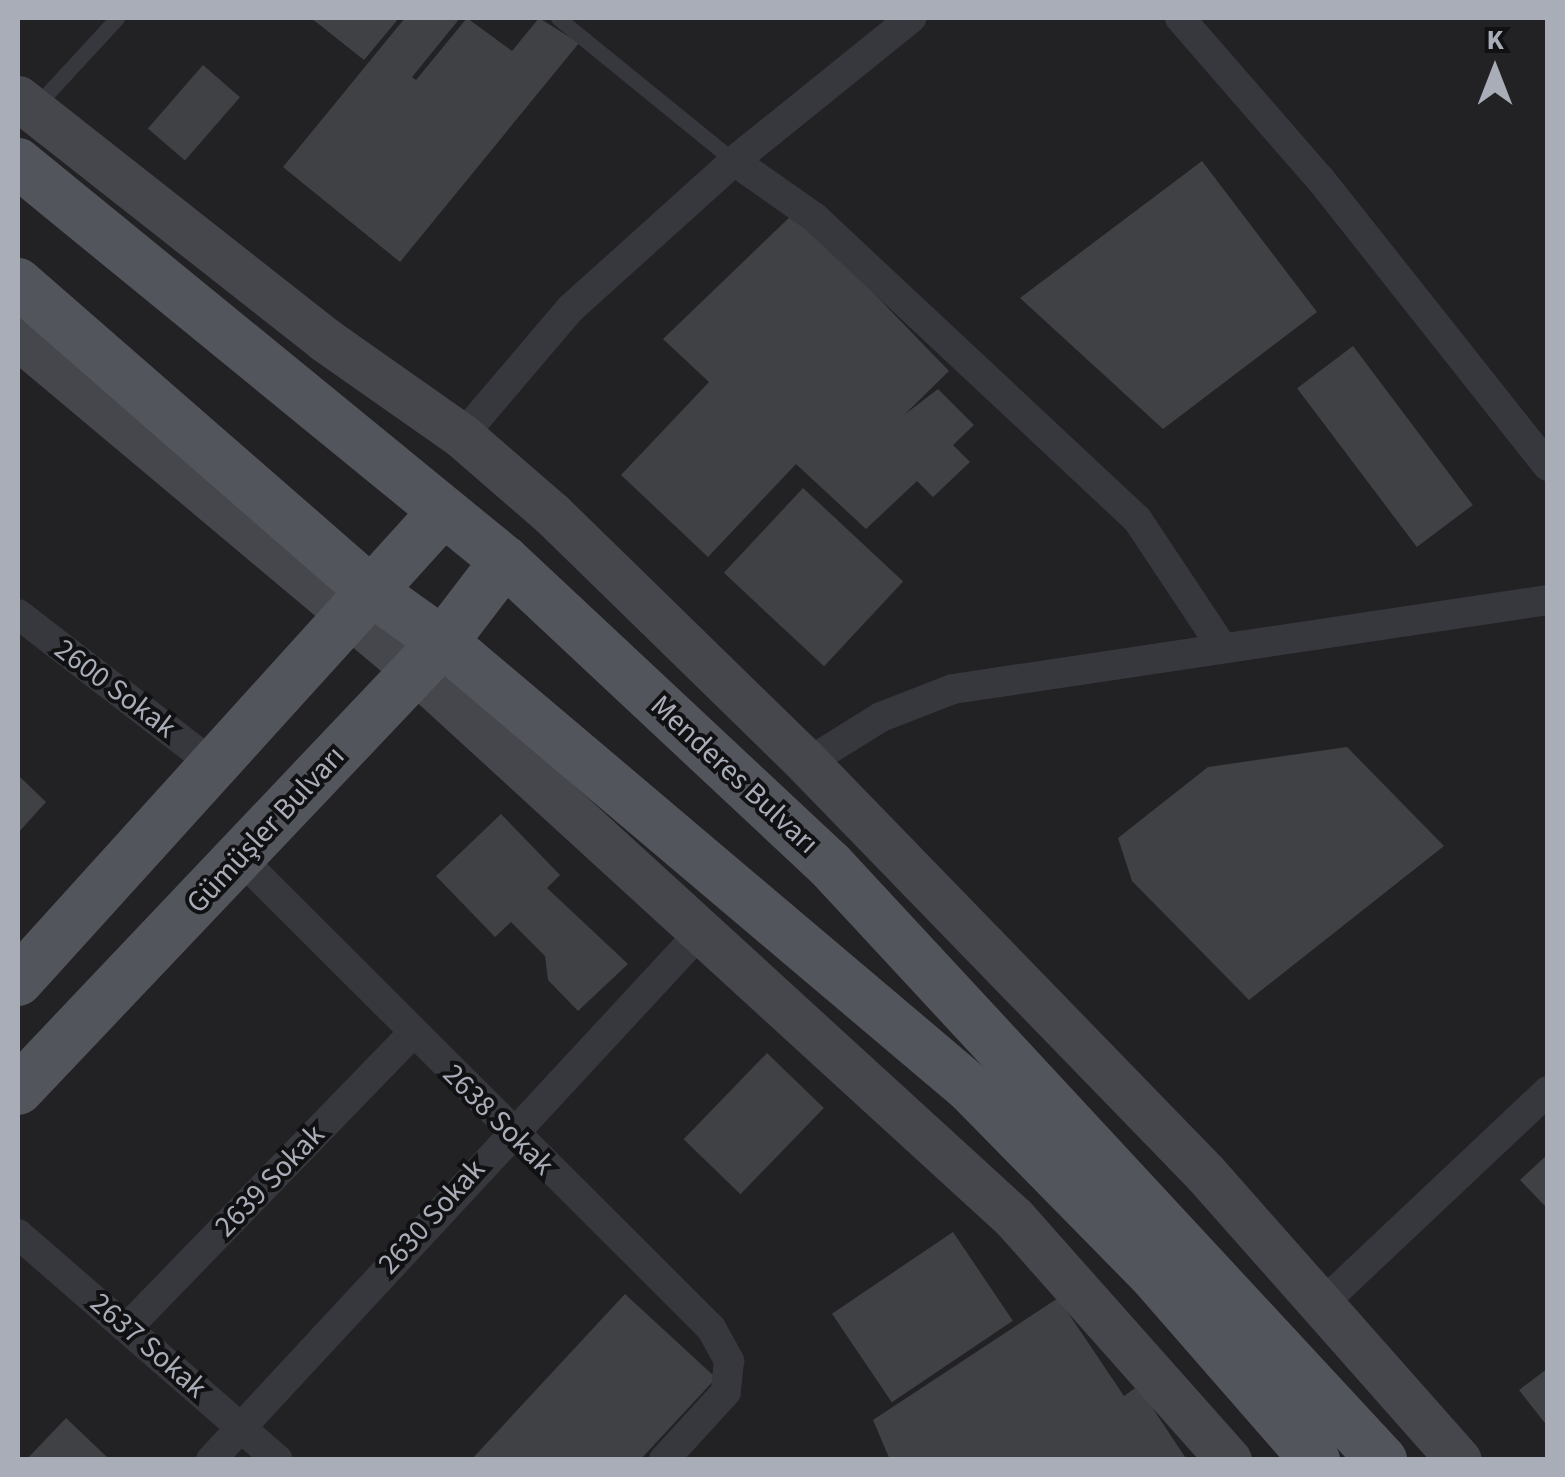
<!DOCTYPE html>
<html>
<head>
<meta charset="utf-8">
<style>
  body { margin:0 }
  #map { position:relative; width:1565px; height:1477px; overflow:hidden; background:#161618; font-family:"Source Sans 3",sans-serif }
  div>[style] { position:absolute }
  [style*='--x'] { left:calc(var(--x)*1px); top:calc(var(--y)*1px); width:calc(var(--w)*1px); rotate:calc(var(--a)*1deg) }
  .built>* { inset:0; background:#222225; transform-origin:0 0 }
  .building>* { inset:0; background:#404145; transform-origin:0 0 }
  .service>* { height:15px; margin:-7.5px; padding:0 7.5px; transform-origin:7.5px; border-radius:7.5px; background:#37383d }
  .minor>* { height:30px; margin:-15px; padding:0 15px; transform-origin:15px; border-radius:15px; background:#37383d }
  .secondary>* { height:45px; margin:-22.5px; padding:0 22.5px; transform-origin:22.5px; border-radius:22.5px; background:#45474d }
  .primary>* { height:50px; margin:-25px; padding:0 25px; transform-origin:25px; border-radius:25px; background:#53555c }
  span { translate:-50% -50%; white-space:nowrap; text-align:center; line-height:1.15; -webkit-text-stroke:8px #111113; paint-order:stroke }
  .street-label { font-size:30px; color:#a8adb8 }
  .frame { position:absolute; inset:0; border:20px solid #a8adb8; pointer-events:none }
  .north { position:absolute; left:1445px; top:20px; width:100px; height:100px; -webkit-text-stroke:8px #111113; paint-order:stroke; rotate:0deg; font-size:28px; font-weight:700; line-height:40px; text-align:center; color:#a8adb8 }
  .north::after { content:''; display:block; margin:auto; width:35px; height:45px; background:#a8adb8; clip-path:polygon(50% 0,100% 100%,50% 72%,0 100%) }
</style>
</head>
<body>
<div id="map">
  <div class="built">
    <i style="left:18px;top:18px;width:1529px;height:1441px"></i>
  </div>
  <div class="building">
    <i style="clip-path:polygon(311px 18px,399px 18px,364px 60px)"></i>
    <i style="clip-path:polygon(405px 18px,460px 18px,412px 77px,416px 80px,467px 18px,512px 51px,539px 18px,579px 43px,400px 262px,283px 167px)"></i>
    <i style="left:203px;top:65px;width:49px;height:84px;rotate:41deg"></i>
    <i style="clip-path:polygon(1202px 161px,1317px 312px,1163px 429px,1020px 298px)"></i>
    <i style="clip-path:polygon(795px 212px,949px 371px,904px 415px,938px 389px,974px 425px,953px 445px,970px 462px,933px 497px,917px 481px,866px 529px,796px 464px,708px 557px,621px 475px,709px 382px,663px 339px)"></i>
    <i style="left:1353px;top:346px;width:199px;height:70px;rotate:53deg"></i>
    <i style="left:803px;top:488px;width:137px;height:116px;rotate:43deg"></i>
    <i style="clip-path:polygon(1347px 747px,1444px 846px,1249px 1000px,1132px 881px,1118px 838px,1208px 767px)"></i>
    <i style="clip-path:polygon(18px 775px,46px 802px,18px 833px)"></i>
    <i style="clip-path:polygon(501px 814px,560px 875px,547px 888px,628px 964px,578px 1011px,548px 980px,545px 956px,511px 922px,495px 937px,436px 876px)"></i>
    <i style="left:767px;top:1053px;width:79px;height:120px;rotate:44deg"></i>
    <i style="clip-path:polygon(1548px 1154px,1548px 1209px,1520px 1180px)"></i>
    <i style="left:953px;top:1232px;width:107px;height:146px;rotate:56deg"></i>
    <i style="clip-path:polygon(625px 1294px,716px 1378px,640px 1460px,471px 1460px)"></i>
    <i style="clip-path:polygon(1058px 1298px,1124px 1396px,1138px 1386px,1187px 1460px,890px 1460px,873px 1420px)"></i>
    <i style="clip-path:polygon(1548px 1368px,1548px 1427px,1519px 1390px)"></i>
    <i style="clip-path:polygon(66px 1418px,110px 1460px,26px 1460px)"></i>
  </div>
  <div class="service">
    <i style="--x:558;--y:18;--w:227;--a:39.1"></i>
    <i style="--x:35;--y:107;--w:121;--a:-47.3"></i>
  </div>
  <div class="minor">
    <i style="--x:1180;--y:18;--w:215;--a:49"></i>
    <i style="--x:1321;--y:180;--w:365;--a:51.6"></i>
    <i style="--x:734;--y:161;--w:98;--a:35"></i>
    <i style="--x:814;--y:217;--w:442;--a:43.1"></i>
    <i style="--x:1137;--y:519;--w:154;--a:56.4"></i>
    <i style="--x:462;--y:436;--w:168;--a:-49.6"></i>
    <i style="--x:571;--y:308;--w:219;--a:-42"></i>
    <i style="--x:734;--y:161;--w:228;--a:-38.9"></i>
    <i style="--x:18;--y:614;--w:246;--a:37.6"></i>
    <i style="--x:807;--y:763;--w:87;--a:-31.9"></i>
    <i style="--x:881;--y:717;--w:77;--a:-21.3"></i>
    <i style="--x:953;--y:689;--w:602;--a:-8.51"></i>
    <i style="--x:241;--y:859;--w:664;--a:44.94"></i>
    <i style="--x:711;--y:1328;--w:38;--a:61"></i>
    <i style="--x:729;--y:1361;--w:31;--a:96"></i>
    <i style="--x:726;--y:1392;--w:92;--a:132.4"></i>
    <i style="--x:18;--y:1234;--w:344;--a:41"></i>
    <i style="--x:1323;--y:1303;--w:309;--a:-43.3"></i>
    <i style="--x:127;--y:1328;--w:411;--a:-45.9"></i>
    <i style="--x:211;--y:1460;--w:716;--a:-47.15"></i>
  </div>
  <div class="secondary">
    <i style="--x:18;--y:98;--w:390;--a:38.2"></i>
    <i style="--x:324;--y:339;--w:169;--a:35.1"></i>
    <i style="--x:462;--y:436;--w:119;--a:40.9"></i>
    <i style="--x:552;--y:514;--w:356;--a:44.3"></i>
    <i style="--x:807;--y:763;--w:571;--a:45.85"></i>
    <i style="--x:1205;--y:1173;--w:383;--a:48.5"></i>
    <i style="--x:18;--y:337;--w:520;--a:40"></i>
    <i style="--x:416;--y:671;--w:810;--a:42.45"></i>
    <i style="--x:1014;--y:1218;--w:324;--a:48.4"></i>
  </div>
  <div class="primary">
    <i style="--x:18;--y:163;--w:629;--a:39.26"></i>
    <i style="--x:505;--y:561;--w:445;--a:43.1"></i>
    <i style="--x:830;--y:865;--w:812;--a:47.15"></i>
    <i style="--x:18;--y:283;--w:467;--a:41.1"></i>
    <i style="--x:370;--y:590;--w:90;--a:35.5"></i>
    <i style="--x:443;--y:642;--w:690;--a:40.24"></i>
    <i style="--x:970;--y:1088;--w:260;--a:45.5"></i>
    <i style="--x:1152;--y:1273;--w:248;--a:48.9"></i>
    <i style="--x:18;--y:981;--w:633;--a:-47.82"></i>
    <i style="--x:18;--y:1090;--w:618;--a:-46.51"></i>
    <i style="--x:443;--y:642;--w:102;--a:-52.6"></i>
  </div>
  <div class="street-label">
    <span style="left:115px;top:689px;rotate:37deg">2600 Sokak</span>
    <span style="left:734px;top:775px;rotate:43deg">Menderes Bulvarı</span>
    <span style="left:266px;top:830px;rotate:-47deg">Gümüşler Bulvarı</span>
    <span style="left:498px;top:1120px;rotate:45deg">2638 Sokak</span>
    <span style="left:270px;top:1181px;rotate:-46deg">2639 Sokak</span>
    <span style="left:432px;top:1217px;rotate:-48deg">2630 Sokak</span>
    <span style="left:148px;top:1346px;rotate:41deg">2637 Sokak</span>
  </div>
  <div class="frame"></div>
  <div class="north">K</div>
</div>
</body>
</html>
